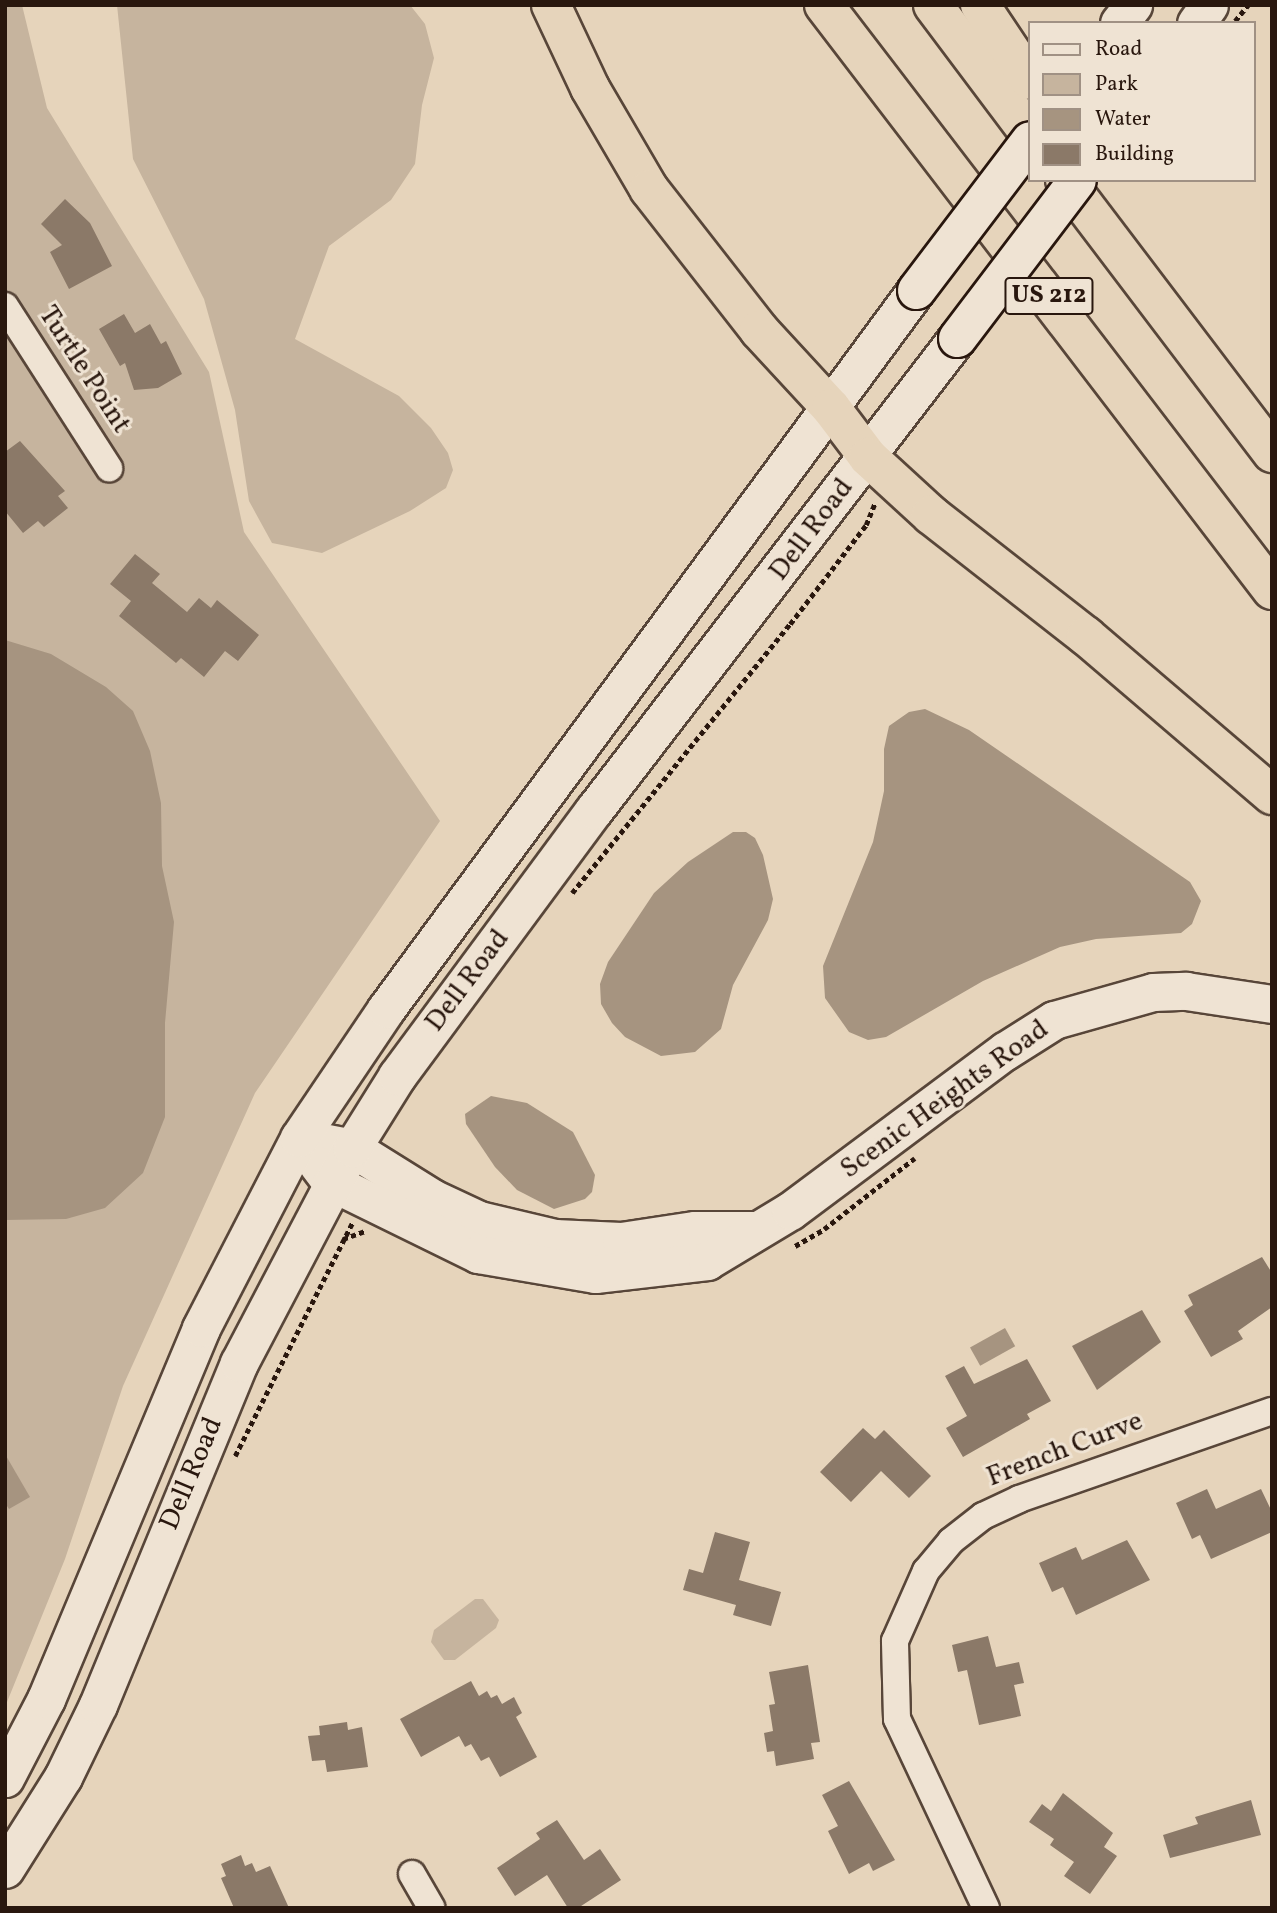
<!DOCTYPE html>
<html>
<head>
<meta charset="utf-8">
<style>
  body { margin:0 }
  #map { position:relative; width:1277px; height:1913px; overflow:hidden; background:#e6d4bb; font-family:Vollkorn,serif }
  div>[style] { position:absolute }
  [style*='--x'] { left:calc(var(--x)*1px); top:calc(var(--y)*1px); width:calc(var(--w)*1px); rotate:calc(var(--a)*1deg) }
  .green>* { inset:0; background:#c6b49e }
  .water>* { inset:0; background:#a69480; transform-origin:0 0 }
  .building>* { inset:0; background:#8b7968 }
  .path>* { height:4.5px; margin-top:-2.25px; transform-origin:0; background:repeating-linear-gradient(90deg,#29170e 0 5px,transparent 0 8.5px) }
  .roads { filter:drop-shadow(2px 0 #584639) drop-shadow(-2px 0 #584639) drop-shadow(0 2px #584639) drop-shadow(0 -2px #584639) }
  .street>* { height:26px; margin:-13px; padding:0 13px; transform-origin:13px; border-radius:13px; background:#efe3d3 }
  .secondary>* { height:37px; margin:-18.5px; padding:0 18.5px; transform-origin:18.5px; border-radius:18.5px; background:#efe3d3 }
  .highway>* { height:38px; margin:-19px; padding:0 19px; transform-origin:19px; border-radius:19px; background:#e6d4bb }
  .bridges { filter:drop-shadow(2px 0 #29170e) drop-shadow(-2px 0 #29170e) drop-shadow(0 2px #29170e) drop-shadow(0 -2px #29170e) }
  .secondary-bridge>* { height:37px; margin:-18.5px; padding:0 18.5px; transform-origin:18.5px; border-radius:18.5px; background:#efe3d3 }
  span { translate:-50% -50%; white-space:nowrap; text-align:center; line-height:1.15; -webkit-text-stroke:6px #efe3d3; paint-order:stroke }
  .shield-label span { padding:2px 5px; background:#efe3d3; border:2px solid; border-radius:5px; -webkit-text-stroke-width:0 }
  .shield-label { font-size:26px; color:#29170e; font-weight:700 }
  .street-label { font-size:28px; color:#29170e }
  .frame { position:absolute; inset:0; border:7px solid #29170e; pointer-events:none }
  .legend { position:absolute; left:1028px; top:21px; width:228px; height:161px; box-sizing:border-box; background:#efe3d3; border:2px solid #a09184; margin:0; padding:9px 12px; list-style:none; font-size:21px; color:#29170e }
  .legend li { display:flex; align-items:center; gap:14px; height:35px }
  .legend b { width:35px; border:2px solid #a09184 }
</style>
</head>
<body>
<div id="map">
  <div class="green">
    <i style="clip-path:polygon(5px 5px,22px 5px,47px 108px,209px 372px,244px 532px,440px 821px,255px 1093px,123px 1386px,65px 1559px,5px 1707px)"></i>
    <i style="clip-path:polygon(117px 5px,410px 5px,425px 24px,434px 58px,422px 105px,415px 164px,391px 200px,329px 246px,295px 339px,399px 396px,431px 428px,448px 453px,453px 470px,446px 488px,410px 511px,322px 553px,272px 543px,249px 501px,235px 410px,204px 299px,133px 159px)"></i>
    <i style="clip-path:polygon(475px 1599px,483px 1599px,499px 1620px,496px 1628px,455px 1660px,444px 1660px,431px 1642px,434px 1630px)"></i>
  </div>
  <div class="water">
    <i style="clip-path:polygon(5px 640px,51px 654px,106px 687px,133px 711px,150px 751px,161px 803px,162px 866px,174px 922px,165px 1023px,165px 1117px,143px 1173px,105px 1208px,66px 1219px,5px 1220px)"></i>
    <i style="clip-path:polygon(925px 709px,969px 730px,1190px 882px,1201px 901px,1192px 924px,1181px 933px,1096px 939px,1060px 947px,983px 981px,886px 1037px,868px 1040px,849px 1032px,825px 998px,823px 966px,873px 842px,884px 791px,884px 749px,889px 726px,909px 712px)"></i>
    <i style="clip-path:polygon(733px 832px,746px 832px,755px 838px,763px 855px,773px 899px,768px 920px,733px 985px,721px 1029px,695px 1052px,661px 1056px,625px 1037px,612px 1023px,601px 1004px,600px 984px,608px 962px,654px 893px,688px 862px)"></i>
    <i style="clip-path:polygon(491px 1096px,527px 1103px,573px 1132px,595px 1175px,592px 1192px,585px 1199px,554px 1209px,517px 1190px,495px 1167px,466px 1124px,465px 1114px)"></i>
    <i style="left:1005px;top:1328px;width:21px;height:40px;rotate:61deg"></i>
    <i style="clip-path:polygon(5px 1454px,30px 1497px,9px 1509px,5px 1503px)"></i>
  </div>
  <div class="building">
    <i style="clip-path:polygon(65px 199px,90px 223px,112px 266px,69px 289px,50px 252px,62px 245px,41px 224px)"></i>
    <i style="clip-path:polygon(124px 314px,135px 333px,150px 324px,161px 344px,166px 341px,182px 374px,158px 388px,134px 390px,125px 363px,120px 366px,99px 329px)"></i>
    <i style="clip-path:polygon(20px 441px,65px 491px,58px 496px,68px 508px,44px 527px,38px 521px,23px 533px,5px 511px,5px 452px)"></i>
    <i style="clip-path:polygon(135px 554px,160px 574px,152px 583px,187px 612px,199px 598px,211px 608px,217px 600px,259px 635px,238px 661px,225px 651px,204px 677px,181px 658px,176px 663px,119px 616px,131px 601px,110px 584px)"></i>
    <i style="clip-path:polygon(1262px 1257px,1272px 1273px,1272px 1307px,1238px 1331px,1243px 1339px,1211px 1357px,1184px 1311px,1193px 1305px,1188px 1295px)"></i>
    <i style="clip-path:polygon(1142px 1310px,1161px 1342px,1097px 1390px,1072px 1346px)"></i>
    <i style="clip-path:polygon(1027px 1359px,1051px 1401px,1027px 1414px,1030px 1419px,963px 1457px,946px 1428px,967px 1416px,945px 1376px,964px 1366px,974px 1384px)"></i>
    <i style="clip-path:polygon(863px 1428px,875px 1439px,884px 1430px,931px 1476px,909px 1498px,881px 1471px,851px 1502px,820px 1472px)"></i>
    <i style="clip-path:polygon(1207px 1489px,1216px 1509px,1261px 1489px,1272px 1512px,1272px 1532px,1211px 1559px,1200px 1535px,1192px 1539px,1176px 1503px)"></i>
    <i style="clip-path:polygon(715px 1532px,750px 1542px,739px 1580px,781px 1592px,771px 1626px,733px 1615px,736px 1605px,683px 1590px,689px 1569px,703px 1573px)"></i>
    <i style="clip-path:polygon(1127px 1540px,1150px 1580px,1076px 1615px,1063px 1587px,1052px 1592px,1039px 1563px,1076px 1547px,1082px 1560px)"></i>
    <i style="clip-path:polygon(988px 1636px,996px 1667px,1019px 1662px,1024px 1683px,1014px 1685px,1021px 1716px,979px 1725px,967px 1670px,958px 1672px,952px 1645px)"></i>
    <i style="clip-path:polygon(808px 1665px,820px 1742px,811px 1743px,814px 1759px,776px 1766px,774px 1751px,767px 1752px,764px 1733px,773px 1731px,769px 1705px,775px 1704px,769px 1672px)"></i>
    <i style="clip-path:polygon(471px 1681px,479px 1696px,487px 1691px,491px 1698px,497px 1695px,502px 1704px,514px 1697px,522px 1713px,516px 1717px,537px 1757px,500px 1777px,489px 1757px,481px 1761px,471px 1744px,465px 1747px,459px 1736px,421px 1757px,400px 1719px)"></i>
    <i style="clip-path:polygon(347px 1722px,348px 1730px,362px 1727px,368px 1767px,327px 1772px,325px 1760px,312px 1761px,308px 1736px,320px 1735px,319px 1726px)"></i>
    <i style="clip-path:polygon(849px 1781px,895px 1860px,873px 1871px,869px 1863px,849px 1874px,828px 1831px,838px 1826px,822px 1795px)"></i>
    <i style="clip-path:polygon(1063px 1793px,1113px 1833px,1104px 1847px,1117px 1856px,1090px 1894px,1064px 1876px,1074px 1862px,1050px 1845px,1054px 1839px,1029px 1822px,1042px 1804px,1051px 1811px)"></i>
    <i style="clip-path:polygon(1251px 1800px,1261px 1835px,1170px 1858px,1163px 1835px,1198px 1824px,1195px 1817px)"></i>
    <i style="clip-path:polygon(557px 1820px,584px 1860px,600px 1849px,621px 1880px,578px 1908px,568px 1908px,547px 1875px,515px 1896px,497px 1868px,540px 1839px,536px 1833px)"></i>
    <i style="clip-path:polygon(241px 1855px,245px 1866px,252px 1863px,256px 1872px,270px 1866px,289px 1908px,234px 1908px,221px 1878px,226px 1876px,221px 1864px)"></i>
  </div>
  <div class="path">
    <i style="--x:1235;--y:21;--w:21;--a:-51"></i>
    <i style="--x:572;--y:893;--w:346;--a:-51"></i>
    <i style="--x:790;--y:624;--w:125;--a:-52.5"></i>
    <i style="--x:866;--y:525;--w:24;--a:-68"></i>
    <i style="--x:343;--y:1239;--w:23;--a:-20"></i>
    <i style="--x:795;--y:1246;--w:34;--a:-30"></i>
    <i style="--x:824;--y:1229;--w:115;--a:-38"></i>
    <i style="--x:235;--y:1456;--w:261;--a:-63.3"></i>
  </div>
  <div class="roads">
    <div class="street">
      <i style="--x:5;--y:306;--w:193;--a:57.3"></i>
      <i style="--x:412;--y:1874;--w:39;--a:60"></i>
      <i style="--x:986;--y:1908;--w:209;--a:-115.2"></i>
      <i style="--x:897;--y:1719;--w:78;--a:-91.5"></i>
      <i style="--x:895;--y:1641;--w:77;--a:-66.1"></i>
      <i style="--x:926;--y:1571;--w:39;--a:-50"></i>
      <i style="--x:951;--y:1541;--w:41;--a:-38"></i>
      <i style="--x:983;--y:1516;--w:40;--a:-25"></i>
      <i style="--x:1019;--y:1499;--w:268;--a:-19.2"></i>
    </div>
    <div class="secondary">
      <i style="--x:1119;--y:23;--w:23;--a:-52"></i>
      <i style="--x:1196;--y:23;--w:22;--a:-54"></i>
      <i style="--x:327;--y:1143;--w:25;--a:11"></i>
      <i style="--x:352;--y:1148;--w:94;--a:32"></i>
      <i style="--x:432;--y:1198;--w:52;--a:25.1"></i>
      <i style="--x:479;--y:1220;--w:78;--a:13.3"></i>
      <i style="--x:555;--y:1238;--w:66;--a:2.6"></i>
      <i style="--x:621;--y:1241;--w:75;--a:-8.5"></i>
      <i style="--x:695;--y:1230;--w:58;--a:0"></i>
      <i style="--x:318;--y:1165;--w:21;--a:53"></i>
      <i style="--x:331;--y:1182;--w:164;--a:26.1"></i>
      <i style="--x:478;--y:1254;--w:119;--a:9.7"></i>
      <i style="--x:595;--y:1274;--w:113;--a:-6.6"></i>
      <i style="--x:707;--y:1261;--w:97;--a:-31.1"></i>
      <i style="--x:790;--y:1211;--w:268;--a:-36.7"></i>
      <i style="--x:1005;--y:1051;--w:58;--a:-32.3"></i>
      <i style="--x:1054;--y:1020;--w:103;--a:-15.8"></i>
      <i style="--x:1153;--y:992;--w:33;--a:-2"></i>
      <i style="--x:1186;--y:991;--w:87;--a:8.6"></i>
      <i style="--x:5;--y:1778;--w:89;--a:-62.6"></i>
      <i style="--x:46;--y:1699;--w:402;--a:-67.3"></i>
      <i style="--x:201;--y:1328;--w:214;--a:-62.7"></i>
      <i style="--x:299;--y:1138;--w:156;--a:-56"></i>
      <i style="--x:386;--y:1009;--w:893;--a:-53.6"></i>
      <i style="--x:5;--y:1869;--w:109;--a:-57.8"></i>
      <i style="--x:63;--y:1777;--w:80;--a:-64.1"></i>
      <i style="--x:98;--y:1705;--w:370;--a:-67.6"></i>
      <i style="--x:239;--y:1363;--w:243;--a:-62.3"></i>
      <i style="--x:352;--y:1148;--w:85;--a:-58"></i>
      <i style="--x:397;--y:1076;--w:331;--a:-53.5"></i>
      <i style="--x:594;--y:810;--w:595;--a:-52.44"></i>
    </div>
    <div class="highway">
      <i style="--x:551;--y:5;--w:92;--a:64.8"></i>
      <i style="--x:590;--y:88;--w:117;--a:59.7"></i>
      <i style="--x:649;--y:189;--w:179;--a:52"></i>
      <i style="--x:759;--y:330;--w:106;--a:47.3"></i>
      <i style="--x:831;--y:408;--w:61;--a:52.9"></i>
      <i style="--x:868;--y:457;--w:86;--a:42.6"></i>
      <i style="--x:931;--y:515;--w:197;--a:38"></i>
      <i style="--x:1086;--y:636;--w:245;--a:40.5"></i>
      <i style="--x:824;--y:5;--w:737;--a:52.55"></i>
      <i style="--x:933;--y:5;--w:161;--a:53.1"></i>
      <i style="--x:980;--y:5;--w:90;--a:56.3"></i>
      <i style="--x:1065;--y:180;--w:343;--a:52.8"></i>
    </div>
  </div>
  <div class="bridges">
    <div class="secondary-bridge">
      <i style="--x:916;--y:290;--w:188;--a:-52.8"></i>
      <i style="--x:957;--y:338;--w:198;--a:-52.8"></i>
    </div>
  </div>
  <div class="shield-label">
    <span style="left:1049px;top:296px">US 212</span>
  </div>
  <div class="street-label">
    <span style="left:84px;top:370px;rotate:57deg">Turtle Point</span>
    <span style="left:812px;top:530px;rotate:-53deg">Dell Road</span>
    <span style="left:468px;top:981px;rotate:-53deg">Dell Road</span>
    <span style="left:945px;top:1100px;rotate:-36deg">Scenic Heights Road</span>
    <span style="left:1065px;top:1450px;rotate:-21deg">French Curve</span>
    <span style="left:192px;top:1474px;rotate:-67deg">Dell Road</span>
  </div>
  <div class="frame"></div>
  <ul class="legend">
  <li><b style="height:9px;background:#efe3d3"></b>Road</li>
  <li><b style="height:19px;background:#c6b49e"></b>Park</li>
  <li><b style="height:19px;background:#a69480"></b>Water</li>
  <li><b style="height:19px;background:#8b7968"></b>Building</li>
  </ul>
</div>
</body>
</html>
